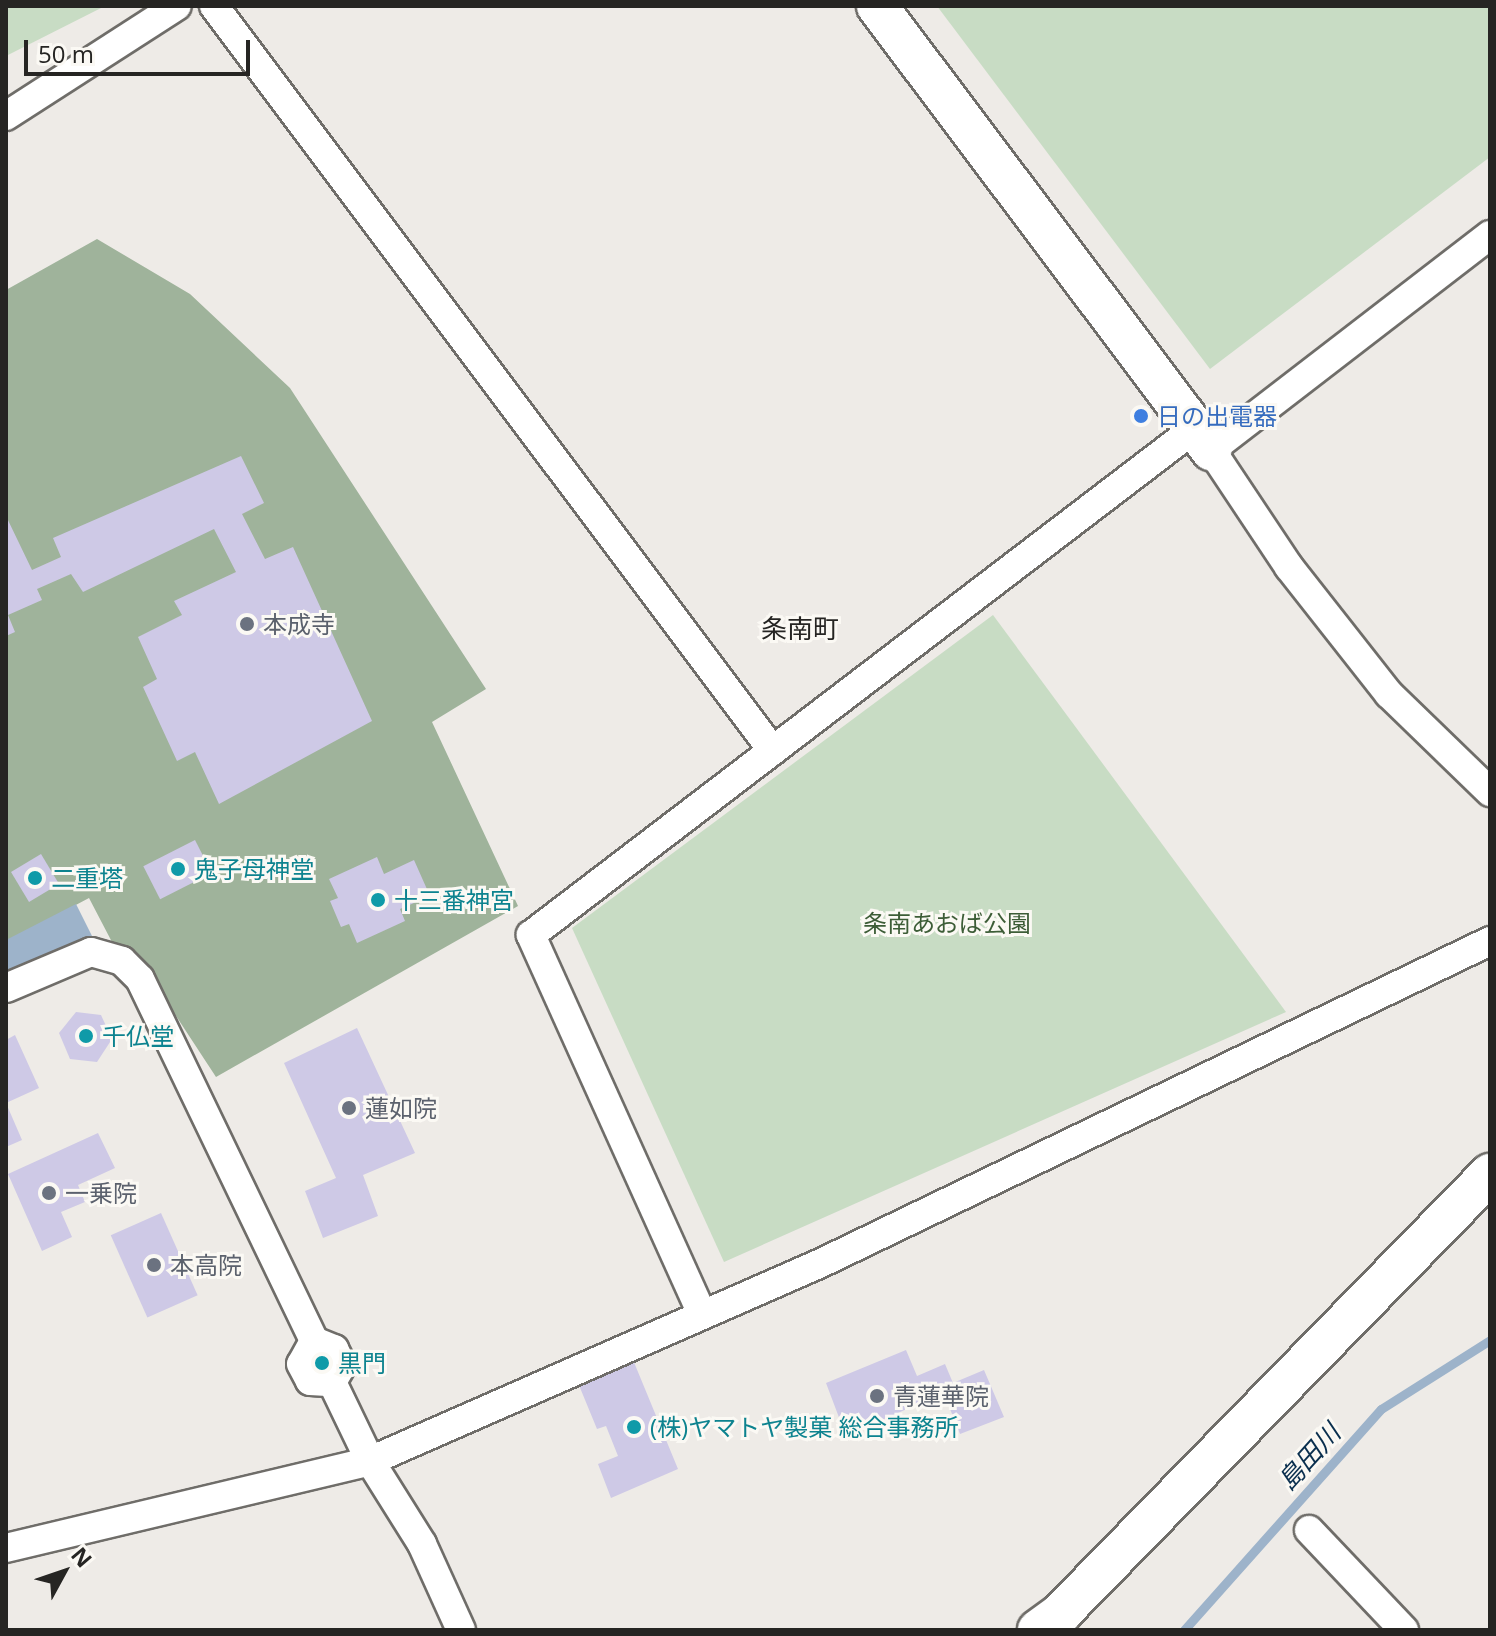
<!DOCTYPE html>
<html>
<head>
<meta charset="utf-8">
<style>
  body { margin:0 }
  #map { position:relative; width:1496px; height:1636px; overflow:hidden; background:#eeebe7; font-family:"Open Sans","Noto Sans JP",sans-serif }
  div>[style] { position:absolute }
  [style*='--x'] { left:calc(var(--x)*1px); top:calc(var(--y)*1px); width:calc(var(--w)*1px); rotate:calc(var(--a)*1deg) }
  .green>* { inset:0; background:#c8dcc4 }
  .forest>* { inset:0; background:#9fb39b }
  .water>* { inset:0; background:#9db3ca }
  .stream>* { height:9px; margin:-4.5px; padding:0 4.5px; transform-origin:4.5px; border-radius:4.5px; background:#9db3ca }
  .building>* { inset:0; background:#cec9e6; transform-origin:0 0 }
  .roads { filter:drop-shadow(2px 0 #6f6d69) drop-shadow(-2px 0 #6f6d69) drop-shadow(0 2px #6f6d69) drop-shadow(0 -2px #6f6d69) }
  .street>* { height:28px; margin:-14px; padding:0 14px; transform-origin:14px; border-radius:14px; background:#fff }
  .secondary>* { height:40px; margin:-20px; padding:0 20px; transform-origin:20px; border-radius:20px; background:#fff }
  .dots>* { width:22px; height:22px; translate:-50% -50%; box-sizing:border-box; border:4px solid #fbf9f4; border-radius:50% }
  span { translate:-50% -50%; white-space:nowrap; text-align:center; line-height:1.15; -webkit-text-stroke:6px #fbf9f4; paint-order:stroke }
  .shop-label { font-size:24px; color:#366cbe }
  .left { translate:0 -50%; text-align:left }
  .worship-label { font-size:24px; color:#5b616d }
  .culture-label { font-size:24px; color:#0d838f }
  .park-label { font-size:24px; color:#3d5d37 }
  .neighbourhood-label { font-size:26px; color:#262523 }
  .water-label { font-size:26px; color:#0a2f4e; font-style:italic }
  .frame { position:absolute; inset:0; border:8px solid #262523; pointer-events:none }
  .north { position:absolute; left:24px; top:1532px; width:80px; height:80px; -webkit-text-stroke:6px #fbf9f4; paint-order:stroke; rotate:50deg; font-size:22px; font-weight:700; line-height:32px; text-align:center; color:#262523 }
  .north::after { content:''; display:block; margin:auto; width:28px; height:36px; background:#262523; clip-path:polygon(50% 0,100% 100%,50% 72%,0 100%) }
  .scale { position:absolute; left:24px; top:40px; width:226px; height:36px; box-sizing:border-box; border:4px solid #262523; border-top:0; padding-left:10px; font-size:24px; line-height:28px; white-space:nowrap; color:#262523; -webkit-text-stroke:6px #fbf9f4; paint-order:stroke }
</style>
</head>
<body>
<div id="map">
  <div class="green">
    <i style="clip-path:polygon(6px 6px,105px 6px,6px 56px)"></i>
    <i style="clip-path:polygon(937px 6px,1490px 6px,1490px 157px,1210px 369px)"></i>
    <i style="clip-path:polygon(993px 615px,1286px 1012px,724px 1262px,572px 928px)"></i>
  </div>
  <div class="forest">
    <i style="clip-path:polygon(97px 239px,190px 294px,290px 388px,486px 689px,432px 722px,518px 906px,216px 1077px,161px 993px,113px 944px,89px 898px,6px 942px,6px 290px)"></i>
  </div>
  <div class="water">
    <i style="clip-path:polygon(76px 904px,92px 936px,6px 979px,6px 940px)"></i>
  </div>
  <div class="stream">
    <i style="--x:1184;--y:1630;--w:296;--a:-48.3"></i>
    <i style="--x:1381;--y:1409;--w:129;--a:-32.3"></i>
  </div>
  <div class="building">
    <i style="clip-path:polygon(241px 456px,264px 503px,242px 514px,265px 559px,293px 547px,372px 721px,219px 804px,195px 752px,177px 761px,143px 687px,157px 679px,138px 637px,182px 615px,174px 601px,236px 572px,214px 529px,83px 592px,71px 574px,37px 589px,42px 600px,8px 615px,15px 632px,6px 636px,6px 516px,32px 570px,61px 557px,53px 538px)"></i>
    <i style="left:195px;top:840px;width:37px;height:58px;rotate:63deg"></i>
    <i style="left:41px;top:854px;width:35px;height:35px;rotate:59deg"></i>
    <i style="clip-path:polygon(377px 857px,384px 874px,414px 860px,430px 896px,400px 909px,405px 921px,357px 943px,349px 924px,341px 927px,330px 901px,338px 898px,329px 879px)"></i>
    <i style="clip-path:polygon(76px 1012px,101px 1015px,112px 1039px,97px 1062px,70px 1059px,59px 1033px)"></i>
    <i style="clip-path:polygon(357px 1028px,415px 1153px,363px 1175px,378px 1216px,323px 1238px,305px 1191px,336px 1178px,284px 1063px)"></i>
    <i style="clip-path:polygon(15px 1035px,39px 1088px,6px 1103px,22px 1140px,6px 1147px,6px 1040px)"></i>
    <i style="clip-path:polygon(98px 1133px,115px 1168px,78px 1185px,85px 1202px,61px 1212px,72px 1237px,42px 1251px,8px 1174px)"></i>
    <i style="left:161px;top:1213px;width:90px;height:55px;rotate:66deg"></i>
    <i style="clip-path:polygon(906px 1350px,917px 1376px,945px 1364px,953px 1383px,984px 1370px,1004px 1417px,960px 1434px,940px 1384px,922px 1391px,925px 1401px,846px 1436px,826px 1383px)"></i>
    <i style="clip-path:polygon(631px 1355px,678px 1469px,611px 1498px,598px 1464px,618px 1456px,606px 1426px,597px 1429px,576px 1378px)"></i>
  </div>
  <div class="roads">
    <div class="street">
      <i style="--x:214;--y:6;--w:931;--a:53.12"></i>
      <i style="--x:6;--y:116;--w:203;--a:-32.8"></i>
      <i style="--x:1490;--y:235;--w:352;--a:142.4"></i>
      <i style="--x:1211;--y:450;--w:141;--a:56.3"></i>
      <i style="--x:1289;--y:567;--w:162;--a:51.8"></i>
      <i style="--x:1389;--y:694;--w:141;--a:44.1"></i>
      <i style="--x:6;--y:988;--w:92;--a:-23"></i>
      <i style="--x:91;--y:952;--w:32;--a:16"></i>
      <i style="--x:122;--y:961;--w:25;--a:45"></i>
      <i style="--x:140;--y:979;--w:402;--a:64.3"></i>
      <i style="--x:314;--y:1341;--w:22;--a:22"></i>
      <i style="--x:334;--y:1349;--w:18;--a:63"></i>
      <i style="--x:342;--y:1365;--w:20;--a:120"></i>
      <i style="--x:702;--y:1314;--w:416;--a:-114.3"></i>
      <i style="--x:531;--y:935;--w:834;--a:-37.35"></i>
      <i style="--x:314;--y:1341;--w:26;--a:119"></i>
      <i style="--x:301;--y:1364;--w:19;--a:62"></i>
      <i style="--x:310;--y:1381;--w:22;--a:3"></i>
      <i style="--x:332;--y:1382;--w:88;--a:64.3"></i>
      <i style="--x:370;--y:1461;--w:98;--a:57.9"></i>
      <i style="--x:422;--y:1544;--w:94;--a:65.6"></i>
      <i style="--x:1309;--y:1530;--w:138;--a:46.5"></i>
      <i style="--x:6;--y:1548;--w:374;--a:-13.4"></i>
      <i style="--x:370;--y:1461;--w:490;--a:-23.7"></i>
      <i style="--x:819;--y:1264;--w:745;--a:-25.7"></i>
    </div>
    <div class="secondary">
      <i style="--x:877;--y:6;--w:556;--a:53.05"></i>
      <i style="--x:1038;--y:1630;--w:29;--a:-36"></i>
      <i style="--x:1061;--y:1613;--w:614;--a:-45.66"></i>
    </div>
  </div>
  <div class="dots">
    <i style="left:1141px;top:416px;background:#3f7fe0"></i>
    <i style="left:247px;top:624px;background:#6b7280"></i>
    <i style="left:178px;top:869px;background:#0f9aa8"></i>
    <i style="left:35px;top:878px;background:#0f9aa8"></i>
    <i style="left:378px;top:900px;background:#0f9aa8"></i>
    <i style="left:86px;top:1036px;background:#0f9aa8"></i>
    <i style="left:349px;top:1108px;background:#6b7280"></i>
    <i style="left:49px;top:1193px;background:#6b7280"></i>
    <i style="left:154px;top:1265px;background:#6b7280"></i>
    <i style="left:322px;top:1363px;background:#0f9aa8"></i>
    <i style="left:877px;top:1396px;background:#6b7280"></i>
    <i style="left:634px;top:1427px;background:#0f9aa8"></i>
  </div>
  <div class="shop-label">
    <span class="left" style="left:1157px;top:416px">日の出電器</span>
  </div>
  <div class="worship-label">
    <span class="left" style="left:263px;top:624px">本成寺</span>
    <span class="left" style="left:365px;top:1108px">蓮如院</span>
    <span class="left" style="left:65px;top:1193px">一乗院</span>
    <span class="left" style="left:170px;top:1265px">本高院</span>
    <span class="left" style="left:893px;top:1396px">青蓮華院</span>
  </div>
  <div class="culture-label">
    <span class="left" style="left:194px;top:869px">鬼子母神堂</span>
    <span class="left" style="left:51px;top:878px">二重塔</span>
    <span class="left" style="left:394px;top:900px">十三番神宮</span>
    <span class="left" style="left:102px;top:1036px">千仏堂</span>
    <span class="left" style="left:338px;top:1363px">黒門</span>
    <span class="left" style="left:650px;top:1427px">(株)ヤマトヤ製菓 総合事務所</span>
  </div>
  <div class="park-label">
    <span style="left:947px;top:923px">条南あおば公園</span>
  </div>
  <div class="neighbourhood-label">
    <span style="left:800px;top:629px">条南町</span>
  </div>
  <div class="water-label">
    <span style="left:1309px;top:1457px;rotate:-48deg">島田川</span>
  </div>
  <div class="frame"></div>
  <div class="north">N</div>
  <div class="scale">50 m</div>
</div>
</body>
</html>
